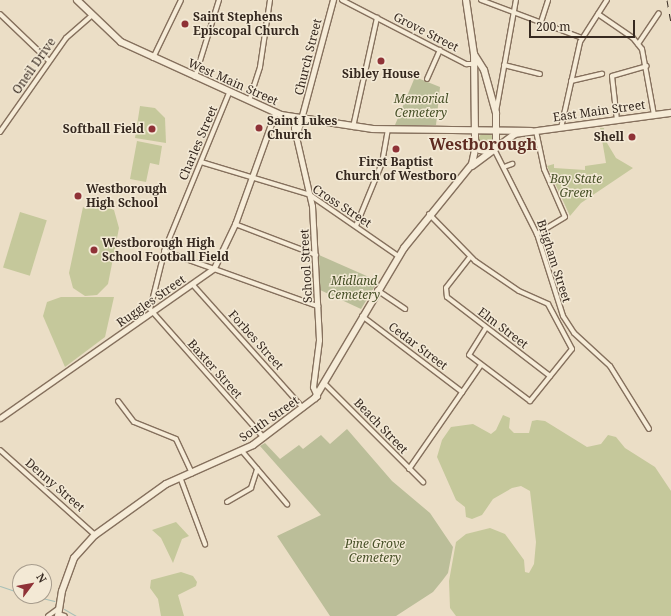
<!DOCTYPE html>
<html>
<head>
<meta charset="utf-8">
<style>
  body { margin:0 }
  #map { position:relative; width:671px; height:616px; overflow:hidden; background:#ebdec6; font-family:"Noto Serif",serif }
  div>[style] { position:absolute }
  [style*='--x'] { left:calc(var(--x)*1px); top:calc(var(--y)*1px); width:calc(var(--w)*1px); rotate:calc(var(--a)*1deg) }
  .green>* { inset:0; background:#c5c89b; transform-origin:0 0 }
  .round { border-radius:50% }
  .cemetery>* { inset:0; background:#bbbe99 }
  .stream>* { height:1px; margin:-0.5px; padding:0 0.5px; transform-origin:0.5px; border-radius:0.5px; background:#a7bfb7 }
  .roads { filter:drop-shadow(1px 0 #85705d) drop-shadow(-1px 0 #85705d) drop-shadow(0 1px #85705d) drop-shadow(0 -1px #85705d) }
  .minor>* { height:4px; margin:-2px; padding:0 2px; transform-origin:2px; border-radius:2px; background:#f6ecd8 }
  .tertiary>* { height:5px; margin:-2.5px; padding:0 2.5px; transform-origin:2.5px; border-radius:2.5px; background:#f6ecd8 }
  .secondary>* { height:6px; margin:-3px; padding:0 3px; transform-origin:3px; border-radius:3px; background:#f6ecd8 }
  .rail>* { height:1px; margin-top:-0.5px; transform-origin:0; background:repeating-linear-gradient(90deg,#362920 0 7px,transparent 0 14px) }
  .dots>* { width:11px; height:11px; translate:-50% -50%; box-sizing:border-box; border:2px solid #f3e9d5; border-radius:50% }
  span { translate:-50% -50%; white-space:nowrap; text-align:center; line-height:1.15; -webkit-text-stroke:3px #f3e9d5; paint-order:stroke }
  .poi-label { font-size:12px; color:#362920; font-weight:700 }
  .left { translate:0 -50%; text-align:left }
  .right { translate:-100% -50%; text-align:right }
  .street-label { font-size:12px; color:#362920 }
  .park-label { font-size:12px; color:#485128; font-style:italic }
  .district-label { font-size:16px; color:#5f2c22; font-weight:700 }
  .north { position:absolute; left:12px; top:564px; width:40px; height:40px; box-sizing:border-box; background:#f3e9d5; border:1px solid #a79c8d; border-radius:50%; rotate:58deg; font-size:11px; font-weight:700; line-height:16px; text-align:center; color:#362920 }
  .north::after { content:''; display:block; margin:auto; width:14px; height:18px; background:#8f3237; clip-path:polygon(50% 0,100% 100%,50% 72%,0 100%) }
  .scale { position:absolute; left:529px; top:20px; width:106px; height:18px; box-sizing:border-box; border:2px solid #362920; border-top:0; padding-left:5px; font-size:12px; line-height:14px; white-space:nowrap; color:#362920; -webkit-text-stroke:3px #f3e9d5; paint-order:stroke }
</style>
</head>
<body>
<div id="map">
  <div class="green">
    <i style="clip-path:polygon(140px 106px,155px 108px,165px 118px,166px 143px,135px 138px)"></i>
    <i style="clip-path:polygon(600px 128px,604px 128px,607px 143px,616px 158px,633px 168px,581px 203px,570px 216px,547px 166px,554px 164px,554px 168px,585px 170px,585px 166px,606px 163px)"></i>
    <i class="round" style="left:478px;top:133px;width:16px;height:16px"></i>
    <i style="clip-path:polygon(137px 141px,162px 146px,159px 165px,150px 163px,146px 182px,130px 179px)"></i>
    <i style="clip-path:polygon(99px 204px,114px 210px,119px 228px,108px 284px,97px 295px,85px 296px,73px 288px,69px 273px,83px 207px,86px 209px)"></i>
    <i style="left:20px;top:212px;width:28px;height:58px;rotate:17deg"></i>
    <i style="clip-path:polygon(61px 297px,114px 297px,105px 337px,65px 367px,43px 316px,47px 302px)"></i>
    <i style="clip-path:polygon(503px 415px,510px 418px,509px 428px,514px 433px,529px 433px,532px 421px,537px 420px,545px 421px,587px 447px,601px 444px,608px 435px,616px 437px,625px 448px,655px 467px,671px 491px,671px 616px,456px 616px,450px 608px,449px 581px,456px 542px,466px 534px,490px 528px,505px 534px,524px 560px,525px 572px,529px 573px,534px 564px,536px 542px,530px 491px,521px 486px,512px 488px,493px 499px,482px 515px,472px 519px,466px 517px,465px 507px,456px 500px,437px 457px,442px 440px,451px 427px,473px 424px,491px 434px,496px 430px)"></i>
    <i style="clip-path:polygon(176px 522px,189px 536px,182px 539px,173px 563px,161px 538px,152px 530px)"></i>
    <i style="clip-path:polygon(181px 572px,193px 576px,197px 582px,196px 586px,178px 595px,184px 616px,161px 616px,158px 599px,150px 588px,151px 580px)"></i>
  </div>
  <div class="cemetery">
    <i style="clip-path:polygon(415px 77px,440px 87px,436px 125px,395px 125px)"></i>
    <i style="clip-path:polygon(319px 255px,378px 281px,361px 309px,320px 290px)"></i>
    <i style="clip-path:polygon(347px 429px,392px 481px,430px 513px,453px 547px,448px 573px,442px 581px,433px 592px,396px 616px,330px 616px,277px 536px,321px 515px,260px 446px,265px 443px,280px 459px,299px 445px,303px 449px,321px 435px,330px 444px)"></i>
  </div>
  <div class="stream">
    <i style="--x:0;--y:586;--w:21;--a:19"></i>
    <i style="--x:34;--y:596;--w:21;--a:14"></i>
    <i style="--x:64;--y:609;--w:14;--a:30"></i>
  </div>
  <div class="roads">
    <div class="minor">
      <i style="--x:342;--y:0;--w:140;--a:27.3"></i>
      <i style="--x:466;--y:64;--w:10;--a:0"></i>
      <i style="--x:481;--y:0;--w:108;--a:20.6"></i>
      <i style="--x:0;--y:14;--w:68;--a:43.8"></i>
      <i style="--x:598;--y:14;--w:42;--a:34.4"></i>
      <i style="--x:633;--y:38;--w:14;--a:51"></i>
      <i style="--x:642;--y:49;--w:67;--a:79.7"></i>
      <i style="--x:541;--y:22;--w:23;--a:-72"></i>
      <i style="--x:638;--y:44;--w:37;--a:-56"></i>
      <i style="--x:153;--y:58;--w:64;--a:-64.2"></i>
      <i style="--x:504;--y:65;--w:37;--a:14"></i>
      <i style="--x:195;--y:77;--w:81;--a:-72.7"></i>
      <i style="--x:427;--y:79;--w:32;--a:-66"></i>
      <i style="--x:571;--y:81;--w:32;--a:-13"></i>
      <i style="--x:229;--y:93;--w:169;--a:112.3"></i>
      <i style="--x:165;--y:249;--w:62;--a:104"></i>
      <i style="--x:150;--y:309;--w:172;--a:48.5"></i>
      <i style="--x:249;--y:101;--w:36;--a:-72"></i>
      <i style="--x:260;--y:67;--w:68;--a:-81.5"></i>
      <i style="--x:496;--y:112;--w:114;--a:-79.9"></i>
      <i style="--x:617;--y:120;--w:44;--a:-96.5"></i>
      <i style="--x:612;--y:76;--w:36;--a:-16"></i>
      <i style="--x:353;--y:127;--w:112;--a:-77.6"></i>
      <i style="--x:561;--y:128;--w:88;--a:-77.5"></i>
      <i style="--x:580;--y:42;--w:50;--a:-57.3"></i>
      <i style="--x:536;--y:131;--w:39;--a:78"></i>
      <i style="--x:544;--y:169;--w:52;--a:66.4"></i>
      <i style="--x:565;--y:217;--w:33;--a:149"></i>
      <i style="--x:0;--y:132;--w:115;--a:-54.9"></i>
      <i style="--x:66;--y:38;--w:33;--a:-41"></i>
      <i style="--x:494;--y:149;--w:95;--a:63.2"></i>
      <i style="--x:537;--y:234;--w:86;--a:72.4"></i>
      <i style="--x:563;--y:316;--w:20;--a:57"></i>
      <i style="--x:574;--y:333;--w:49;--a:42.5"></i>
      <i style="--x:610;--y:366;--w:74;--a:58.2"></i>
      <i style="--x:201;--y:162;--w:114;--a:16.8"></i>
      <i style="--x:310;--y:195;--w:107;--a:34.7"></i>
      <i style="--x:504;--y:167;--w:9;--a:-21"></i>
      <i style="--x:429;--y:214;--w:66;--a:45.6"></i>
      <i style="--x:475;--y:261;--w:53;--a:34.3"></i>
      <i style="--x:519;--y:291;--w:32;--a:24"></i>
      <i style="--x:548;--y:304;--w:51;--a:61.9"></i>
      <i style="--x:572;--y:349;--w:67;--a:128.9"></i>
      <i style="--x:530;--y:401;--w:76;--a:-143"></i>
      <i style="--x:469;--y:355;--w:32;--a:-58"></i>
      <i style="--x:235;--y:224;--w:87;--a:20.9"></i>
      <i style="--x:356;--y:226;--w:68;--a:-67.6"></i>
      <i style="--x:382;--y:163;--w:34;--a:-80"></i>
      <i style="--x:164;--y:251;--w:164;--a:19.7"></i>
      <i style="--x:470;--y:257;--w:39;--a:128"></i>
      <i style="--x:446;--y:288;--w:9;--a:84"></i>
      <i style="--x:447;--y:297;--w:130;--a:37.5"></i>
      <i style="--x:193;--y:285;--w:165;--a:48.2"></i>
      <i style="--x:377;--y:290;--w:34;--a:34"></i>
      <i style="--x:362;--y:316;--w:126;--a:37.2"></i>
      <i style="--x:325;--y:384;--w:139;--a:45"></i>
      <i style="--x:118;--y:401;--w:26;--a:53"></i>
      <i style="--x:134;--y:422;--w:45;--a:22"></i>
      <i style="--x:176;--y:439;--w:38;--a:65"></i>
      <i style="--x:0;--y:450;--w:127;--a:41.8"></i>
      <i style="--x:242;--y:451;--w:70;--a:49.7"></i>
      <i style="--x:409;--y:469;--w:126;--a:-55.3"></i>
      <i style="--x:180;--y:477;--w:72;--a:69.5"></i>
      <i style="--x:227;--y:502;--w:28;--a:-30"></i>
      <i style="--x:251;--y:488;--w:20;--a:-72"></i>
      <i style="--x:58;--y:614;--w:7;--a:16"></i>
      <i style="--x:48;--y:616;--w:14;--a:-36"></i>
    </div>
    <div class="tertiary">
      <i style="--x:296;--y:118;--w:10;--a:101"></i>
      <i style="--x:294;--y:128;--w:80;--a:77"></i>
      <i style="--x:312;--y:206;--w:134;--a:87"></i>
      <i style="--x:319;--y:340;--w:47;--a:97.3"></i>
      <i style="--x:313;--y:387;--w:10;--a:66"></i>
      <i style="--x:297;--y:134;--w:139;--a:-75"></i>
      <i style="--x:0;--y:418;--w:261;--a:-35"></i>
      <i style="--x:214;--y:268;--w:49;--a:-64.5"></i>
      <i style="--x:235;--y:224;--w:118;--a:-70.2"></i>
    </div>
    <div class="secondary">
      <i style="--x:77;--y:0;--w:61;--a:43.7"></i>
      <i style="--x:121;--y:42;--w:176;--a:24.5"></i>
      <i style="--x:281;--y:115;--w:93;--a:8.7"></i>
      <i style="--x:373;--y:129;--w:158;--a:0.7"></i>
      <i style="--x:466;--y:0;--w:55;--a:81.6"></i>
      <i style="--x:474;--y:54;--w:86;--a:89.3"></i>
      <i style="--x:475;--y:140;--w:11;--a:63"></i>
      <i style="--x:480;--y:150;--w:10;--a:11"></i>
      <i style="--x:474;--y:54;--w:19;--a:58"></i>
      <i style="--x:484;--y:70;--w:45;--a:74.4"></i>
      <i style="--x:496;--y:113;--w:34;--a:90"></i>
      <i style="--x:472;--y:166;--w:54;--a:-36.7"></i>
      <i style="--x:515;--y:134;--w:157;--a:-7.7"></i>
      <i style="--x:58;--y:616;--w:25;--a:-81"></i>
      <i style="--x:62;--y:591;--w:35;--a:-70"></i>
      <i style="--x:74;--y:558;--w:31;--a:-48"></i>
      <i style="--x:95;--y:535;--w:87;--a:-35.7"></i>
      <i style="--x:166;--y:484;--w:95;--a:-24.1"></i>
      <i style="--x:253;--y:445;--w:78;--a:-37.2"></i>
      <i style="--x:315;--y:398;--w:174;--a:-59.3"></i>
      <i style="--x:404;--y:248;--w:108;--a:-51"></i>
      <i style="--x:472;--y:164;--w:19;--a:-78"></i>
    </div>
  </div>
  <div class="rail">
    <i style="--x:667;--y:0;--w:23;--a:80"></i>
  </div>
  <div class="dots">
    <i style="left:185px;top:24px;background:#8f3237"></i>
    <i style="left:381px;top:61px;background:#8f3237"></i>
    <i style="left:259px;top:128px;background:#8f3237"></i>
    <i style="left:152px;top:129px;background:#8f3237"></i>
    <i style="left:632px;top:137px;background:#8f3237"></i>
    <i style="left:396px;top:149px;background:#8f3237"></i>
    <i style="left:78px;top:196px;background:#8f3237"></i>
    <i style="left:94px;top:250px;background:#8f3237"></i>
  </div>
  <div class="poi-label">
    <span class="left" style="left:193px;top:24px">Saint Stephens<br>Episcopal Church</span>
    <span style="left:381px;top:74px">Sibley House</span>
    <span class="left" style="left:267px;top:128px">Saint Lukes<br>Church</span>
    <span class="right" style="left:144px;top:129px">Softball Field</span>
    <span class="right" style="left:624px;top:137px">Shell</span>
    <span style="left:396px;top:169px">First Baptist<br>Church of Westboro</span>
    <span class="left" style="left:86px;top:196px">Westborough<br>High School</span>
    <span class="left" style="left:102px;top:250px">Westborough High<br>School Football Field</span>
  </div>
  <div class="street-label">
    <span style="left:426px;top:32px;rotate:27deg">Grove Street</span>
    <span style="left:308px;top:57px;rotate:-76deg">Church Street</span>
    <span style="left:34px;top:66px;rotate:-55deg">Oneil Drive</span>
    <span style="left:233px;top:82px;rotate:24deg">West Main Street</span>
    <span style="left:599px;top:111px;rotate:-8deg">East Main Street</span>
    <span style="left:198px;top:143px;rotate:-67deg">Charles Street</span>
    <span style="left:342px;top:206px;rotate:33deg">Cross Street</span>
    <span style="left:554px;top:261px;rotate:72deg">Brigham Street</span>
    <span style="left:306px;top:266px;rotate:-93deg">School Street</span>
    <span style="left:151px;top:301px;rotate:-35deg">Ruggles Street</span>
    <span style="left:503px;top:328px;rotate:37deg">Elm Street</span>
    <span style="left:256px;top:340px;rotate:48deg">Forbes Street</span>
    <span style="left:418px;top:346px;rotate:37deg">Cedar Street</span>
    <span style="left:215px;top:369px;rotate:48deg">Baxter Street</span>
    <span style="left:269px;top:419px;rotate:-35deg">South Street</span>
    <span style="left:381px;top:426px;rotate:46deg">Beach Street</span>
    <span style="left:55px;top:485px;rotate:41deg">Denny Street</span>
  </div>
  <div class="park-label">
    <span style="left:421px;top:106px">Memorial<br>Cemetery</span>
    <span style="left:576px;top:186px">Bay State<br>Green</span>
    <span style="left:354px;top:288px">Midland<br>Cemetery</span>
    <span style="left:375px;top:551px">Pine Grove<br>Cemetery</span>
  </div>
  <div class="district-label">
    <span style="left:483px;top:144px">Westborough</span>
  </div>
  <div class="north">N</div>
  <div class="scale">200 m</div>
</div>
</body>
</html>
